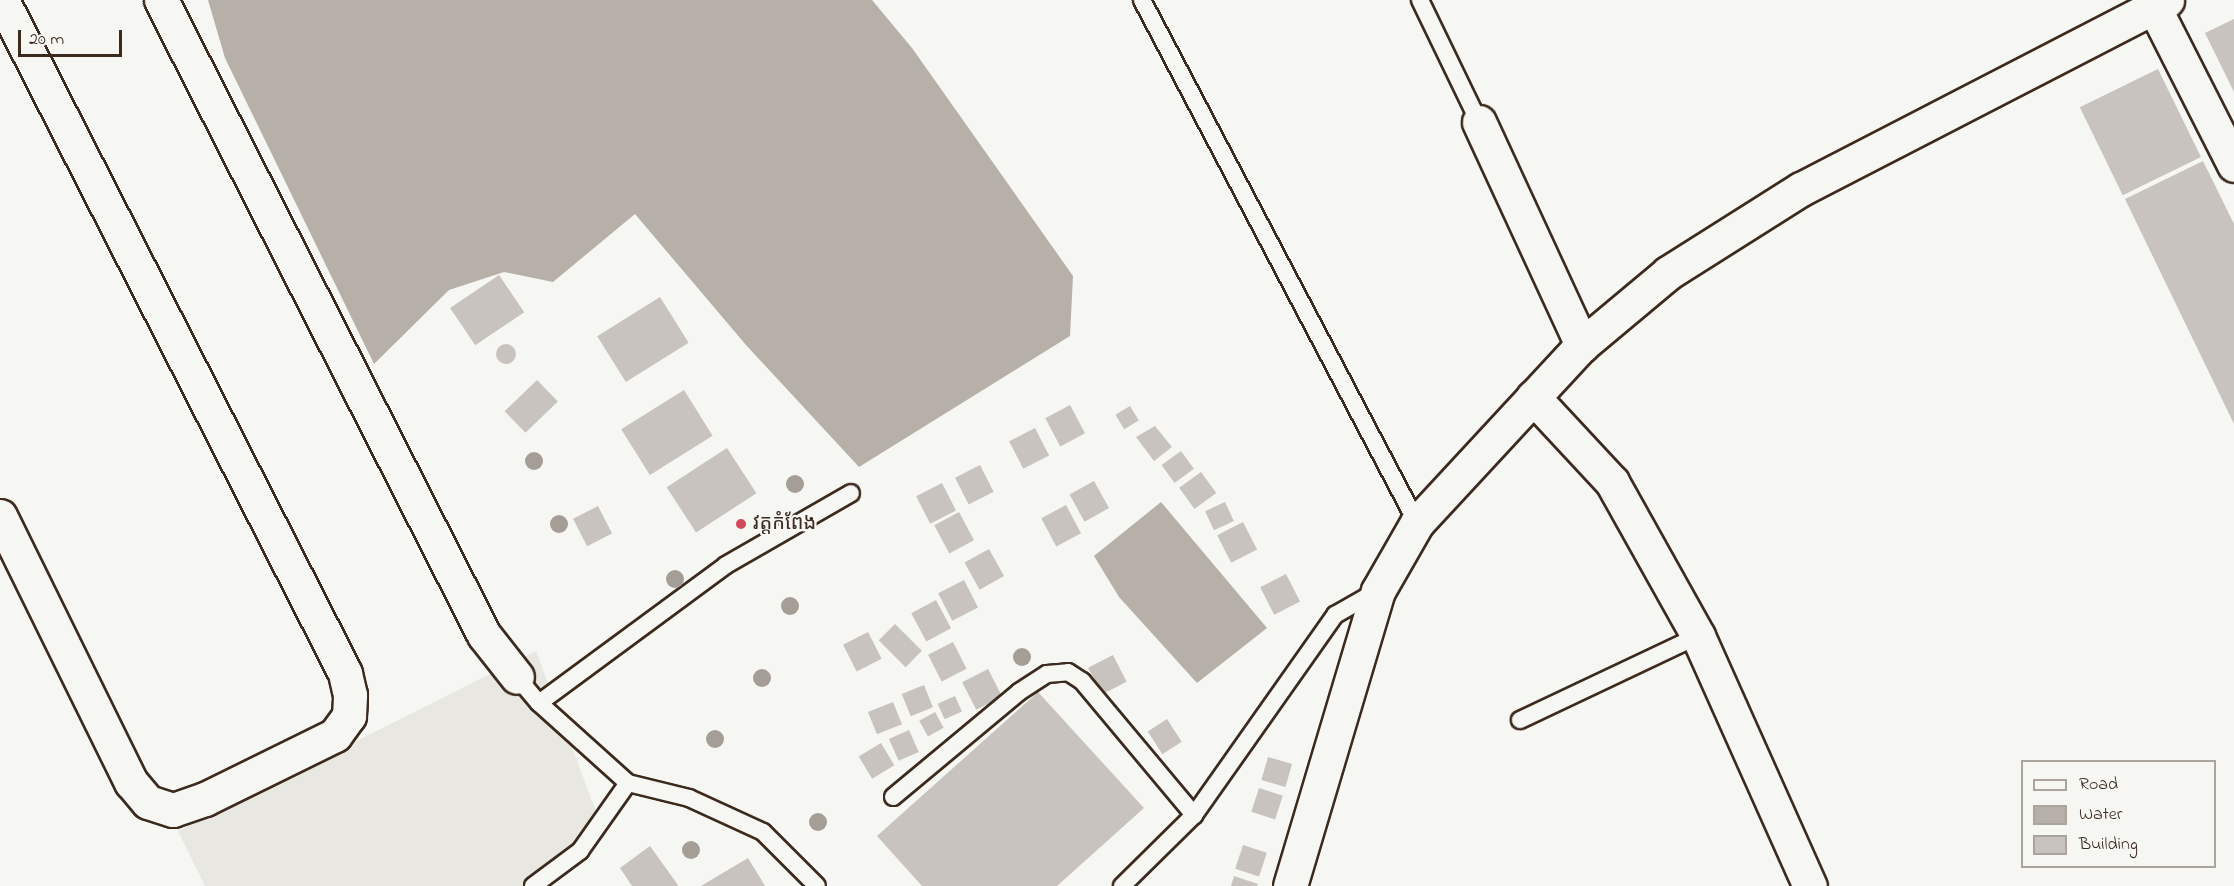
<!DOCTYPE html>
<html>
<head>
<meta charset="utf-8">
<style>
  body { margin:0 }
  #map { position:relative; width:2234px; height:886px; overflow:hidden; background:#f6f6f2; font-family:"Indie Flower","Noto Sans Khmer",sans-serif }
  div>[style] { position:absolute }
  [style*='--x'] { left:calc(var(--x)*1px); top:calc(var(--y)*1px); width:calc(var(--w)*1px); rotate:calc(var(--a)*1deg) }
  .built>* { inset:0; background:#e8e7e2 }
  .water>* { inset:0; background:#b6b0a9 }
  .building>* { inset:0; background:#c8c3be; transform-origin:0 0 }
  .round { border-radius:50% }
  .roads { filter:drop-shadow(2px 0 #3b2a1e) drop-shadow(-2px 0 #3b2a1e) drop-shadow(0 2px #3b2a1e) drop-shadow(0 -2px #3b2a1e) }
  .lane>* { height:16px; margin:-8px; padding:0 8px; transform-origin:8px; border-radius:8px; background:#f6f6f2 }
  .street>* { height:33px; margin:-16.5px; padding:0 16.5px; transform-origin:16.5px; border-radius:16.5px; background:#f6f6f2 }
  .trees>* { width:18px; height:18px; margin:-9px; border-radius:50%; background:#a59e96 }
  .dots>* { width:16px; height:16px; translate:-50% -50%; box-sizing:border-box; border:3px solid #f6f6f2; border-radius:50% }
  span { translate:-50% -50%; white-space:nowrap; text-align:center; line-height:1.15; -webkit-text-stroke:4.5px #f6f6f2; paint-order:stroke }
  .poi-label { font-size:20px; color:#3b2a1e }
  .left { translate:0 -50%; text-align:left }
  .legend { position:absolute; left:2021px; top:760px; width:195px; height:108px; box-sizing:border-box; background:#f6f6f2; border:2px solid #aba49d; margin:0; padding:8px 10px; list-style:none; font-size:18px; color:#3b2a1e }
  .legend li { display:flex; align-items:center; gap:12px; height:30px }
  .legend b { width:30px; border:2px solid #aba49d }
  .scale { position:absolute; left:18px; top:30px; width:104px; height:27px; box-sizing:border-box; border:3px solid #3b2a1e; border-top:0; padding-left:8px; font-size:18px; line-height:21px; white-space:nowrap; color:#3b2a1e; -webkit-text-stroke:4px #f6f6f2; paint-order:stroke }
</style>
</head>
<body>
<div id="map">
  <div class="built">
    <i style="clip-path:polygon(536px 651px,605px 836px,547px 886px,205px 886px,178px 831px)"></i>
  </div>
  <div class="water">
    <i style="clip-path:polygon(208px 0,872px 0,912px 48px,1073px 276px,1070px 336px,859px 467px,746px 345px,635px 214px,553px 282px,504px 272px,449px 290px,374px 364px,225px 58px)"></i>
    <i style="clip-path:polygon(1161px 502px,1267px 628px,1197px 683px,1119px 597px,1094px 556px)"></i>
  </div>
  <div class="building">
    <i style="clip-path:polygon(2234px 19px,2234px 92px,2205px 33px)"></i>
    <i style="left:2158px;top:69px;width:98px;height:87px;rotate:64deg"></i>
    <i style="clip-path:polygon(2203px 161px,2234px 224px,2234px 424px,2125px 199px)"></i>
    <i style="left:499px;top:275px;width:45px;height:59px;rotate:56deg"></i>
    <i style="left:660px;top:297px;width:54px;height:74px;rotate:58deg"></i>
    <i class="round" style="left:496px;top:344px;width:20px;height:20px"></i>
    <i style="left:537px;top:380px;width:30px;height:45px;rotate:46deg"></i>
    <i style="left:684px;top:390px;width:54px;height:74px;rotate:58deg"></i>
    <i style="left:1070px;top:405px;width:32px;height:28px;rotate:62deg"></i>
    <i style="left:1130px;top:406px;width:17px;height:17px;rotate:59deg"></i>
    <i style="clip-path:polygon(1155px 426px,1172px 447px,1154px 461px,1136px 437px)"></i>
    <i style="left:1035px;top:428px;width:31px;height:29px;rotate:63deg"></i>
    <i style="left:727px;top:448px;width:54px;height:72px;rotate:57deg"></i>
    <i style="left:1181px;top:451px;width:22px;height:24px;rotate:54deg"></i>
    <i style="left:980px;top:465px;width:30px;height:28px;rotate:63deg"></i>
    <i style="left:1201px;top:472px;width:26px;height:27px;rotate:54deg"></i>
    <i style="left:1094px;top:481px;width:31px;height:28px;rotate:61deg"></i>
    <i style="left:942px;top:483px;width:31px;height:29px;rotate:63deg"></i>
    <i style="left:1225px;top:502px;width:21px;height:22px;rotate:65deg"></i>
    <i style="left:1066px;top:505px;width:32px;height:28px;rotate:62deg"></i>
    <i style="left:598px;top:506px;width:31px;height:28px;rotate:63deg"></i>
    <i style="left:959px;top:512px;width:32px;height:28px;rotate:62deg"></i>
    <i style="left:1243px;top:522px;width:31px;height:29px;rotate:63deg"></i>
    <i style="left:989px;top:549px;width:31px;height:28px;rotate:61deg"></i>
    <i style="left:1286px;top:574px;width:31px;height:29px;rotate:63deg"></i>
    <i style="left:964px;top:580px;width:31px;height:29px;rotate:63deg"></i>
    <i style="left:936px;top:600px;width:32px;height:28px;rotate:62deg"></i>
    <i style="left:895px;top:624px;width:38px;height:23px;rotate:45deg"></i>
    <i style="left:868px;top:632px;width:30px;height:28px;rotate:63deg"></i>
    <i style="left:953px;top:642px;width:30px;height:28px;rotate:63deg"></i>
    <i style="left:1113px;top:655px;width:30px;height:28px;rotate:63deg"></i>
    <i style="left:988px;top:669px;width:31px;height:29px;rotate:63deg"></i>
    <i style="left:924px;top:685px;width:24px;height:24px;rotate:68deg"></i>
    <i style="clip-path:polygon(1038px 692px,1144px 808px,1057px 886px,922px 886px,877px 836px)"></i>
    <i style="left:955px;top:696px;width:17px;height:19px;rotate:66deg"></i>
    <i style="left:893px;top:702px;width:24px;height:27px;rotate:68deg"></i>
    <i style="left:935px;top:712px;width:18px;height:18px;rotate:61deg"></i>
    <i style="left:1167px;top:719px;width:27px;height:23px;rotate:57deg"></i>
    <i style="left:909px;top:730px;width:24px;height:22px;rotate:66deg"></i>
    <i style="left:881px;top:743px;width:26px;height:26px;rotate:59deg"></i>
    <i style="left:1268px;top:757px;width:25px;height:24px;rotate:16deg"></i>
    <i style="left:1259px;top:788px;width:25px;height:25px;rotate:18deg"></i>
    <i style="left:1243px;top:845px;width:25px;height:25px;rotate:18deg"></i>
    <i style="clip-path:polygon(650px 846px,678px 885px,677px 886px,632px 886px,620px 868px)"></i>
    <i style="clip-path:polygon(748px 858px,765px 886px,701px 886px)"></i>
    <i style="clip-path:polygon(1234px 876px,1258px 884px,1257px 886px,1231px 886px)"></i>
  </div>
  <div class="roads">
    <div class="lane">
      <i style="--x:1142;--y:0;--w:591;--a:62.26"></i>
      <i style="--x:1420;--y:0;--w:136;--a:64.2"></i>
      <i style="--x:517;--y:677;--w:34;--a:50"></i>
      <i style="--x:539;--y:703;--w:120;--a:42"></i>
      <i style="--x:628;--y:783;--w:63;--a:13.8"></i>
      <i style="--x:689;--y:798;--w:81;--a:24.7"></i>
      <i style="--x:763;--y:832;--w:76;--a:45"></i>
      <i style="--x:539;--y:703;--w:232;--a:-36.4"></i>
      <i style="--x:726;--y:565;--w:144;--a:-29.9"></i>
      <i style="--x:1520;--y:720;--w:197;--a:-25.3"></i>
      <i style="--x:893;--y:797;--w:164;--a:-39.8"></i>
      <i style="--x:1019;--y:692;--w:33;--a:-33"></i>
      <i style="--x:1047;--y:674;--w:21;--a:-5"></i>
      <i style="--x:1068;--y:672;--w:17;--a:33"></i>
      <i style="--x:1082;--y:681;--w:175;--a:50.1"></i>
      <i style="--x:533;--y:886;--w:59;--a:-36.7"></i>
      <i style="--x:580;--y:851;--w:83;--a:-54.8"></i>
      <i style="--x:1122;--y:886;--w:101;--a:-44.6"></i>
      <i style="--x:1194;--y:815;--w:245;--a:-54.8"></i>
      <i style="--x:1335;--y:615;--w:46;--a:-29.9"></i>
    </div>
    <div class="street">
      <i style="--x:161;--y:0;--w:712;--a:63.04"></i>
      <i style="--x:484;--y:635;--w:53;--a:51.8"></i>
      <i style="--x:2154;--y:7;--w:177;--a:63.1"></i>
      <i style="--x:1479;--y:122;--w:246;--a:65.2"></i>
      <i style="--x:1533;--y:397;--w:116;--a:47.1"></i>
      <i style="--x:1612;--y:482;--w:176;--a:60.8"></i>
      <i style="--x:1698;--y:636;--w:274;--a:65.9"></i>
      <i style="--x:0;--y:516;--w:297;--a:63.8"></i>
      <i style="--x:131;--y:782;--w:26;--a:50"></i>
      <i style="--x:148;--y:802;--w:26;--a:18"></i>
      <i style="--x:173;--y:810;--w:34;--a:-19"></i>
      <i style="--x:205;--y:799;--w:145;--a:-26.2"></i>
      <i style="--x:335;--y:735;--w:24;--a:-54"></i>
      <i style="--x:349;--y:716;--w:21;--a:-87"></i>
      <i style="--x:350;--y:695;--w:23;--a:-103"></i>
      <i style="--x:345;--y:673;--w:755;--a:-117.01"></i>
      <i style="--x:1290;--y:886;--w:308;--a:-73.4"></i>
      <i style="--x:1378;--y:591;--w:78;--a:-60.2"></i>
      <i style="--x:1417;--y:523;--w:243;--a:-47.2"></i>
      <i style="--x:1582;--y:345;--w:112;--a:-39.9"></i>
      <i style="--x:1668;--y:273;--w:157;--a:-32.3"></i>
      <i style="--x:1801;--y:189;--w:412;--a:-27.3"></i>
    </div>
  </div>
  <div class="trees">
    <i style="left:534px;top:461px"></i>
    <i style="left:795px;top:484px"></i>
    <i style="left:559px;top:524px"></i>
    <i style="left:675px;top:579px"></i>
    <i style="left:790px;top:606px"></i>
    <i style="left:1022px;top:657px"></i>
    <i style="left:762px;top:678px"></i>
    <i style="left:715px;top:739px"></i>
    <i style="left:818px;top:822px"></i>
    <i style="left:691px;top:850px"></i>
  </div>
  <div class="dots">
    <i style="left:741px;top:524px;background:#d1495b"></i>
  </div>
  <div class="poi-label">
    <span class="left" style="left:753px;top:524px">វត្តកំពែង</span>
  </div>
  <ul class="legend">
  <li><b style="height:8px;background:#f6f6f2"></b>Road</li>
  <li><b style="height:16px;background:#b6b0a9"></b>Water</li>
  <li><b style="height:16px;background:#c8c3be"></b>Building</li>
  </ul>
  <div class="scale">20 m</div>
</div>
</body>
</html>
